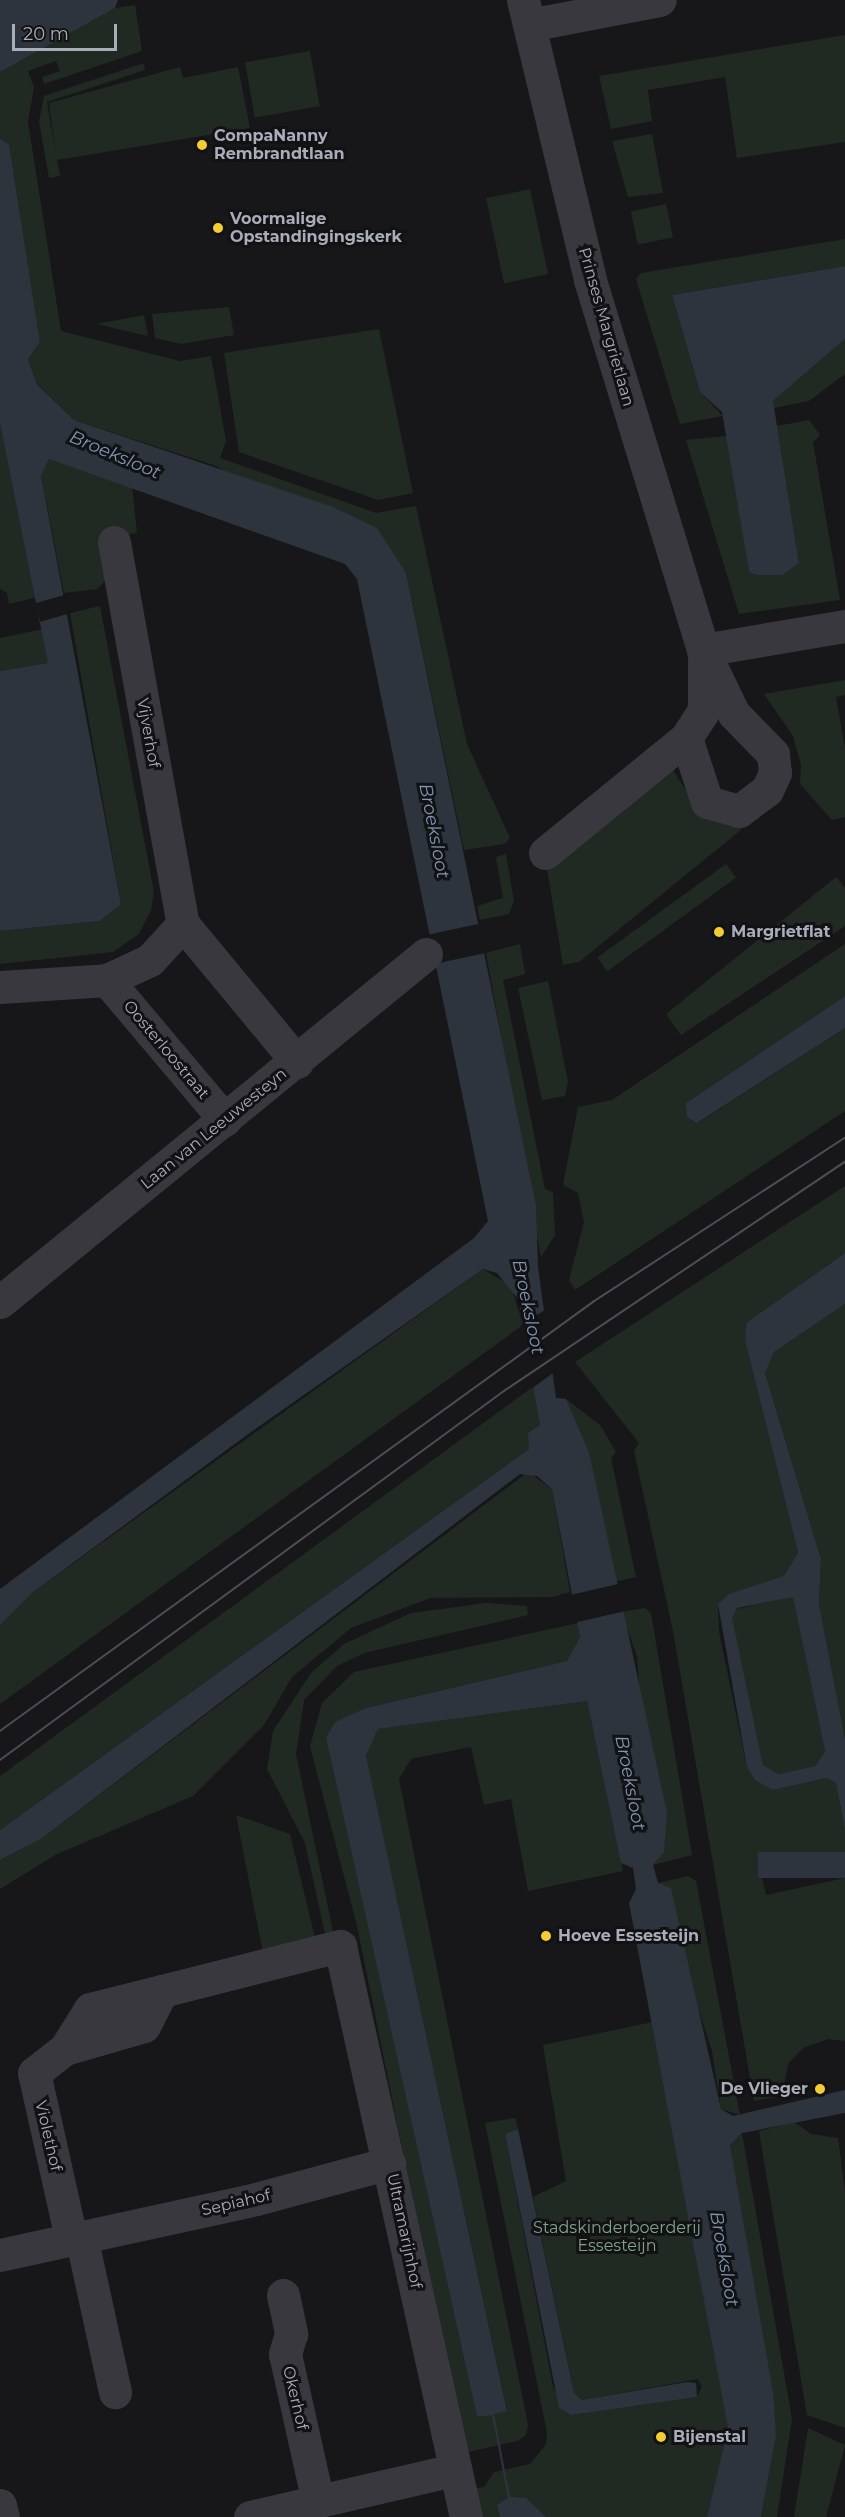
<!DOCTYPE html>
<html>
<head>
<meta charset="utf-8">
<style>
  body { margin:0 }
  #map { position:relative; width:845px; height:2517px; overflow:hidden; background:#171719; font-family:Montserrat,sans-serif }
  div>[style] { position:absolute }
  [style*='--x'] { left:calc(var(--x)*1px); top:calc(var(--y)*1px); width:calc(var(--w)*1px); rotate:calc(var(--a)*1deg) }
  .green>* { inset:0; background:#212923; transform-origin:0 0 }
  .water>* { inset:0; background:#2d343d; transform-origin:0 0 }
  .pier>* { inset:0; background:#171719; transform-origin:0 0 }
  .minor>* { height:33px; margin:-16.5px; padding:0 16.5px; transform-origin:16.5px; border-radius:16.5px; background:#38383e }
  .tram>* { height:1.5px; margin:-0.75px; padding:0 0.75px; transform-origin:0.75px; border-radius:0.75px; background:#4d4e55 }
  .dots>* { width:16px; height:16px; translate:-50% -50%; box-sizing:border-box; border:3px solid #121214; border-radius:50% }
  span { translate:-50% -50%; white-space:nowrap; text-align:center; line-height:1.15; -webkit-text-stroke:6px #121214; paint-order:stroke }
  .poi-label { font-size:16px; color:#a9acb9; font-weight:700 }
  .left { translate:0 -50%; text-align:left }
  .right { translate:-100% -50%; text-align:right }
  .street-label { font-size:16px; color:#a9acb9 }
  .park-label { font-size:16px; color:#80a487 }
  .water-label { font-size:18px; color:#7f95b4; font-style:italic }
  .scale { position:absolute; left:12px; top:24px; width:105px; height:27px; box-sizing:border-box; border:3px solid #a9acb9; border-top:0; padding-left:8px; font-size:18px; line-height:21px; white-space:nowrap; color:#a9acb9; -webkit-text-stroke:4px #121214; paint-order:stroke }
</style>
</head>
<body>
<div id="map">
  <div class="green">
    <i style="clip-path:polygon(135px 5px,142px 51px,44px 84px,42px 77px,60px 71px,56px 61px,28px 71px,34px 87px,28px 122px,61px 331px,180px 361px,211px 356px,226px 441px,220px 458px,376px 513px,416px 506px,467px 744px,510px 838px,504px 844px,464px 850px,406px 573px,216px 466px,74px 420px,37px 383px,28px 359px,40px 342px,9px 144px,0 139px,0 72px,115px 8px)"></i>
    <i style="clip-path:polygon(845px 35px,845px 142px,737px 158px,725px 77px,648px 90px,652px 121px,611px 129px,599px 76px)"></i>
    <i style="left:310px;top:51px;width:56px;height:66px;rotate:80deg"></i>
    <i style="clip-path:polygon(144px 63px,145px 70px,47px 102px,56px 154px,49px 103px,180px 67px,183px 78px,238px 67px,250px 128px,57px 160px,60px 176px,49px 178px,39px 122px,44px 96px)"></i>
    <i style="clip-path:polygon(652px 134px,663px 193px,628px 197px,612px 141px)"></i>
    <i style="left:530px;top:189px;width:87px;height:45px;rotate:78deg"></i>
    <i style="left:666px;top:204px;width:34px;height:36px;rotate:78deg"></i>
    <i style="clip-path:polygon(845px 239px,845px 266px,672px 295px,700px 392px,723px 416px,680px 424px,636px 279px,641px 273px)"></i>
    <i style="clip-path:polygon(229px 307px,234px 335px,181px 344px,155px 338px,152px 314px)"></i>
    <i style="clip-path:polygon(144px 315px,148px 336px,96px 324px)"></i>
    <i style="clip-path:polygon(379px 329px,413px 493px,378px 500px,239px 452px,224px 353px)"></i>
    <i style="clip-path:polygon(845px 339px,845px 374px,809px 401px,774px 408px,773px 401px)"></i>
    <i style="clip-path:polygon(809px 420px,820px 435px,813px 442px,840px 600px,739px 614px,686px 440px,727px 436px,749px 572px,774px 573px,799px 563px,777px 426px)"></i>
    <i style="clip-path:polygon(0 423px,38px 597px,9px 604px,7px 593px,0 589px)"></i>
    <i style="clip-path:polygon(49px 459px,132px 486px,137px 533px,98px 540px,106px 580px,97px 589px,64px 593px,41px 476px)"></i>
    <i style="clip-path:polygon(100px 606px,154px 892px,151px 910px,139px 934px,113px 952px,0 964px,0 931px,100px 921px,121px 904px,70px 613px)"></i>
    <i style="clip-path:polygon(43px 629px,48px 663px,0 671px,0 638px)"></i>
    <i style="clip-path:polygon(845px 680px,845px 695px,836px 697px,845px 748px,845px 817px,832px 820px,800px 784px,801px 765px,793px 736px,764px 694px)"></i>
    <i style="clip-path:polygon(670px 765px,695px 805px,742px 829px,579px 962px,563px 965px,546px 863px)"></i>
    <i style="clip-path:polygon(506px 854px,514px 901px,509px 914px,480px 920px,477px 906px,503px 898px,496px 857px)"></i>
    <i style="left:726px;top:864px;width:17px;height:159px;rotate:54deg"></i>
    <i style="clip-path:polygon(836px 877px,845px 888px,845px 926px,681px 1035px,666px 1014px)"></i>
    <i style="clip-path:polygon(520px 944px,525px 974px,503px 980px,545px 1189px,553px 1192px,555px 1235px,541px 1257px,486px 953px)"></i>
    <i style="clip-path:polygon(845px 944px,845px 996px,686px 1103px,698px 1123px,845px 1028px,845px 1111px,575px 1290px,569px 1280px,584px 1222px,578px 1193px,563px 1185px,578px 1107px,612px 1100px)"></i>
    <i style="clip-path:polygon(548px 981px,568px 1082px,565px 1096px,542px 1100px,518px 988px)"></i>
    <i style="clip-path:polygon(845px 1186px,845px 1253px,746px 1323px,745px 1341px,798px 1553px,784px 1576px,718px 1605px,719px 1632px,747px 1767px,773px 1790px,827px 1778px,836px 1783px,845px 1831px,845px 1852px,760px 1870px,766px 1895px,845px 1878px,845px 2041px,828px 2039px,803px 2048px,788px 2064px,782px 2096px,754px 2101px,673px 1631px,634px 1451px,639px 1443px,575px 1362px)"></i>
    <i style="clip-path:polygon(483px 1269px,511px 1286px,523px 1325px,0 1704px,0 1625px,32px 1593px)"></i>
    <i style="clip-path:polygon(845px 1304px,845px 1739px,819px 1604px,821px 1559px,765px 1373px,774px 1352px)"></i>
    <i style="clip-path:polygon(534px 1386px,540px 1425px,529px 1449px,0 1830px,0 1776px)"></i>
    <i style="clip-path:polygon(566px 1399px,600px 1425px,616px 1452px,611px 1458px,636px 1577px,614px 1582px,589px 1452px)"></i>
    <i style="clip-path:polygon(528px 1472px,552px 1489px,570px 1592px,552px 1597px,430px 1598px,351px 1628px,292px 1677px,264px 1725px,193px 1796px,55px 1855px,0 1889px,0 1860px,41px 1839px)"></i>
    <i style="clip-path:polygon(793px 1596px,825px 1751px,815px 1766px,779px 1774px,763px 1765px,731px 1618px,737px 1609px)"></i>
    <i style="clip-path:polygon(486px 1603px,527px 1606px,528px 1615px,364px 1653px,337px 1666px,304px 1700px,296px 1754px,334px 1936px,326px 1938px,305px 1843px,267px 1769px,273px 1731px,311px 1673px,344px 1644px,411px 1613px)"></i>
    <i style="clip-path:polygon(645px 1608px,651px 1613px,692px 1855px,653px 1865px,637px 1656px,621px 1612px)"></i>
    <i style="clip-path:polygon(578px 1623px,580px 1637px,567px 1661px,366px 1708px,326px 1738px,477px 2417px,507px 2410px,366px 1755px,377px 1729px,587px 1701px,623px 1871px,528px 1891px,511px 1799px,484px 1805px,471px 1747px,411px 1759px,399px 1779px,528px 2425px,526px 2435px,517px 2441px,464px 2453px,357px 1926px,310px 1746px,322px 1703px,354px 1672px)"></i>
    <i style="clip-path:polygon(236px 1815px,290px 1834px,316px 1942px,263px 1953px)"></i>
    <i style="clip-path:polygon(688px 1876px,696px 1881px,740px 2115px,721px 2109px,712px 2051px,658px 1883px)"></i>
    <i style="clip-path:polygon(653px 2022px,728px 2428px,707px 2517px,546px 2517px,525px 2498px,497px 2505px,500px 2517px,478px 2517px,472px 2489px,484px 2487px,494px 2472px,530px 2464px,546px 2444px,547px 2433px,485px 2123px,515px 2118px,518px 2129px,505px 2134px,553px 2387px,572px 2415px,697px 2397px,702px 2387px,698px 2379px,582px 2400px,574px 2393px,533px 2197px,566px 2181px,543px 2045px)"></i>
    <i style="clip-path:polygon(794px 2122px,811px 2134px,838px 2138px,845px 2192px,845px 2428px,807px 2415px,762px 2150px,759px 2131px)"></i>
    <i style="clip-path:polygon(742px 2133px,792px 2419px,777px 2517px,761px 2517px,776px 2436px,730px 2145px)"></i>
    <i style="clip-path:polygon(808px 2428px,845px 2445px,826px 2517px,794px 2517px)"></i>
  </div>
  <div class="water">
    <i style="clip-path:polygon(0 0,118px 0,115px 8px,0 72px)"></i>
    <i style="clip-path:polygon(0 139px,9px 144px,40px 342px,28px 359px,37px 384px,74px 420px,333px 507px,377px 528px,406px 573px,536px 1206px,538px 1267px,556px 1398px,566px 1399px,589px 1452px,667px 1813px,664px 1852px,653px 1865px,658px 1883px,671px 1888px,721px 2109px,733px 2116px,845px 2090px,845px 2113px,742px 2133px,730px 2145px,773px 2393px,776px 2436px,761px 2517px,707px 2517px,728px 2428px,629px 1903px,636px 1889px,633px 1868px,621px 1863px,587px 1701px,378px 1729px,366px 1755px,507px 2411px,494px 2414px,510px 2497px,526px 2498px,546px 2517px,500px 2517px,497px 2505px,508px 2498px,492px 2415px,477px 2417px,326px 1738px,335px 1722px,366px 1708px,567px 1661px,580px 1637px,552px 1489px,537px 1476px,520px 1474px,41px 1839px,0 1860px,0 1830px,529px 1449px,528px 1433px,540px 1425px,518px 1299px,497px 1273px,483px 1269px,251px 1432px,32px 1593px,0 1625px,0 1589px,474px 1238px,488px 1221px,357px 579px,345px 564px,49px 459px,41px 476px,121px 904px,100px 921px,0 931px,0 671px,48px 663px,0 423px)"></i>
    <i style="clip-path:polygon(845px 266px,845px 339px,773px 401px,799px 563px,782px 575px,757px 575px,749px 572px,722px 412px,700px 392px,672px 295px)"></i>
    <i style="clip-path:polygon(845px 996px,845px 1028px,697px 1123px,687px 1117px,686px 1103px)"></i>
    <i style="clip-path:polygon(evenodd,845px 1253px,845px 1304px,774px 1352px,765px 1373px,821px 1559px,819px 1604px,845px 1739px,845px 1831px,836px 1783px,827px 1778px,773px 1790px,755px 1780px,747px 1767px,718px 1604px,729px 1594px,784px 1576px,798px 1553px,745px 1341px,746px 1323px,845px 1253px,793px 1597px,825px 1751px,815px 1766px,779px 1774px,763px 1765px,732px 1618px,737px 1608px,793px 1597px)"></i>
    <i style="left:845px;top:1852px;width:26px;height:87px;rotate:90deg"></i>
    <i style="clip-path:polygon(518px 2129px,574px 2393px,582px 2400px,687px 2382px,696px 2383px,697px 2397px,572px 2415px,559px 2408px,505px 2134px)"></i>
  </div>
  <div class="pier">
    <i style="left:68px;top:594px;width:19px;height:34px;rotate:74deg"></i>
    <i style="left:483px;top:923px;width:30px;height:60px;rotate:78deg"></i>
    <i style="clip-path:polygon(548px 1308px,556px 1371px,531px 1389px,520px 1326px)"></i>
    <i style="left:618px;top:1584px;width:28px;height:51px;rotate:77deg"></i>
  </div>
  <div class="minor">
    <i style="--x:523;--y:0;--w:288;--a:76.5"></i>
    <i style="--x:590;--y:280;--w:387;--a:73"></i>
    <i style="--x:703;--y:650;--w:71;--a:64.2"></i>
    <i style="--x:734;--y:714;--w:56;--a:45.7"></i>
    <i style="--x:773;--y:754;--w:19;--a:84"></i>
    <i style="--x:775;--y:773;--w:19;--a:115"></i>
    <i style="--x:767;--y:790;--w:35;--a:143"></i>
    <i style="--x:739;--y:811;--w:33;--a:-164"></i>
    <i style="--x:707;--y:802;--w:67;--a:-108.2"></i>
    <i style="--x:529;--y:25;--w:133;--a:-10.8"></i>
    <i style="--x:114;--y:542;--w:388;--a:79.8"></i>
    <i style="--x:183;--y:924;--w:179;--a:50.4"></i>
    <i style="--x:703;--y:650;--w:144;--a:-9.6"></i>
    <i style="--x:545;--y:853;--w:182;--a:-39.2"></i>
    <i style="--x:686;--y:738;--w:33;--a:-57"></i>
    <i style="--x:704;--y:710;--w:50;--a:-90"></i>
    <i style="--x:107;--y:980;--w:183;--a:49.9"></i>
    <i style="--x:0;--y:987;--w:107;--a:-3.7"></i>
    <i style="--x:107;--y:980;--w:47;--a:-24.9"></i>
    <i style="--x:150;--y:960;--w:49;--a:-47.5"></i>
    <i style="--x:0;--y:1302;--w:550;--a:-39.25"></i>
    <i style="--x:65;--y:2049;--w:47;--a:-58"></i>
    <i style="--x:90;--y:2009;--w:74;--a:-14"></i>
    <i style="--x:81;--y:2236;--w:160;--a:77.7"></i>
    <i style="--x:71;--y:2238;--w:169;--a:-102.6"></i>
    <i style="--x:34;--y:2073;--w:39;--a:-38"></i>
    <i style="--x:65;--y:2049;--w:82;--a:-16.2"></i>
    <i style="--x:144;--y:2026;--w:39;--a:-63"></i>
    <i style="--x:162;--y:1991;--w:184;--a:-14.2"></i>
    <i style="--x:340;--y:1946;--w:585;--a:77.56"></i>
    <i style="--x:0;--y:2255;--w:262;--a:-12.3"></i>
    <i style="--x:256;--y:2199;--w:138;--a:-15.1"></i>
    <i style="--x:283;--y:2295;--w:40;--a:78"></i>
    <i style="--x:291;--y:2334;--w:21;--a:107"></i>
    <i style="--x:285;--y:2354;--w:152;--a:77.4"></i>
    <i style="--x:0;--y:2505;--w:12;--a:76"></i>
    <i style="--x:250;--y:2517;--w:209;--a:-13"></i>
  </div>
  <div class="tram">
    <i style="--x:0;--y:1731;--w:732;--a:-35.88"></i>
    <i style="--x:593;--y:1302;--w:301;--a:-33.1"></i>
    <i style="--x:0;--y:1760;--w:625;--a:-36.21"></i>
    <i style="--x:504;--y:1391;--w:411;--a:-33.9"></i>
  </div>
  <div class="dots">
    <i style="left:202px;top:145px;background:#f4cd33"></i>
    <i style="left:218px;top:228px;background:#f4cd33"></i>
    <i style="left:719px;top:932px;background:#f4cd33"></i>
    <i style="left:546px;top:1936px;background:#f4cd33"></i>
    <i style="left:820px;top:2089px;background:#f4cd33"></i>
    <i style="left:661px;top:2437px;background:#f4cd33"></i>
  </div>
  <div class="poi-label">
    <span class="left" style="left:214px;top:145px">CompaNanny<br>Rembrandtlaan</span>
    <span class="left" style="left:230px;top:228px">Voormalige<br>Opstandingingskerk</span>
    <span class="left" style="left:731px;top:932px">Margrietflat</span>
    <span class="left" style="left:558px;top:1936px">Hoeve Essesteijn</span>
    <span class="right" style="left:808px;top:2089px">De Vlieger</span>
    <span class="left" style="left:673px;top:2437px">Bijenstal</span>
  </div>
  <div class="street-label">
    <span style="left:606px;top:327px;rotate:74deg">Prinses Margrietlaan</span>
    <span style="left:148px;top:733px;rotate:80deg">Vijverhof</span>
    <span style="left:166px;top:1050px;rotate:50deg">Oosterloostraat</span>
    <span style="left:214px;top:1129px;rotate:-39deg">Laan van Leeuwesteyn</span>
    <span style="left:48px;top:2136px;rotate:77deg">Violethof</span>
    <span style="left:236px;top:2203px;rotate:-13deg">Sepiahof</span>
    <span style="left:404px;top:2231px;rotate:78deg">Ultramarijnhof</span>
    <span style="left:295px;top:2398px;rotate:77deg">Okerhof</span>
  </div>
  <div class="park-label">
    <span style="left:617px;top:2237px">Stadskinderboerderij<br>Essesteijn</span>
  </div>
  <div class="water-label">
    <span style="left:115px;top:455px;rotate:23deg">Broeksloot</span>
    <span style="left:434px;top:831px;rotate:79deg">Broeksloot</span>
    <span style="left:528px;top:1307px;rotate:78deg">Broeksloot</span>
    <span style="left:630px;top:1783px;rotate:79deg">Broeksloot</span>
    <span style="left:724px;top:2259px;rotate:80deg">Broeksloot</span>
  </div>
  <div class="scale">20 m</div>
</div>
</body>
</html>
